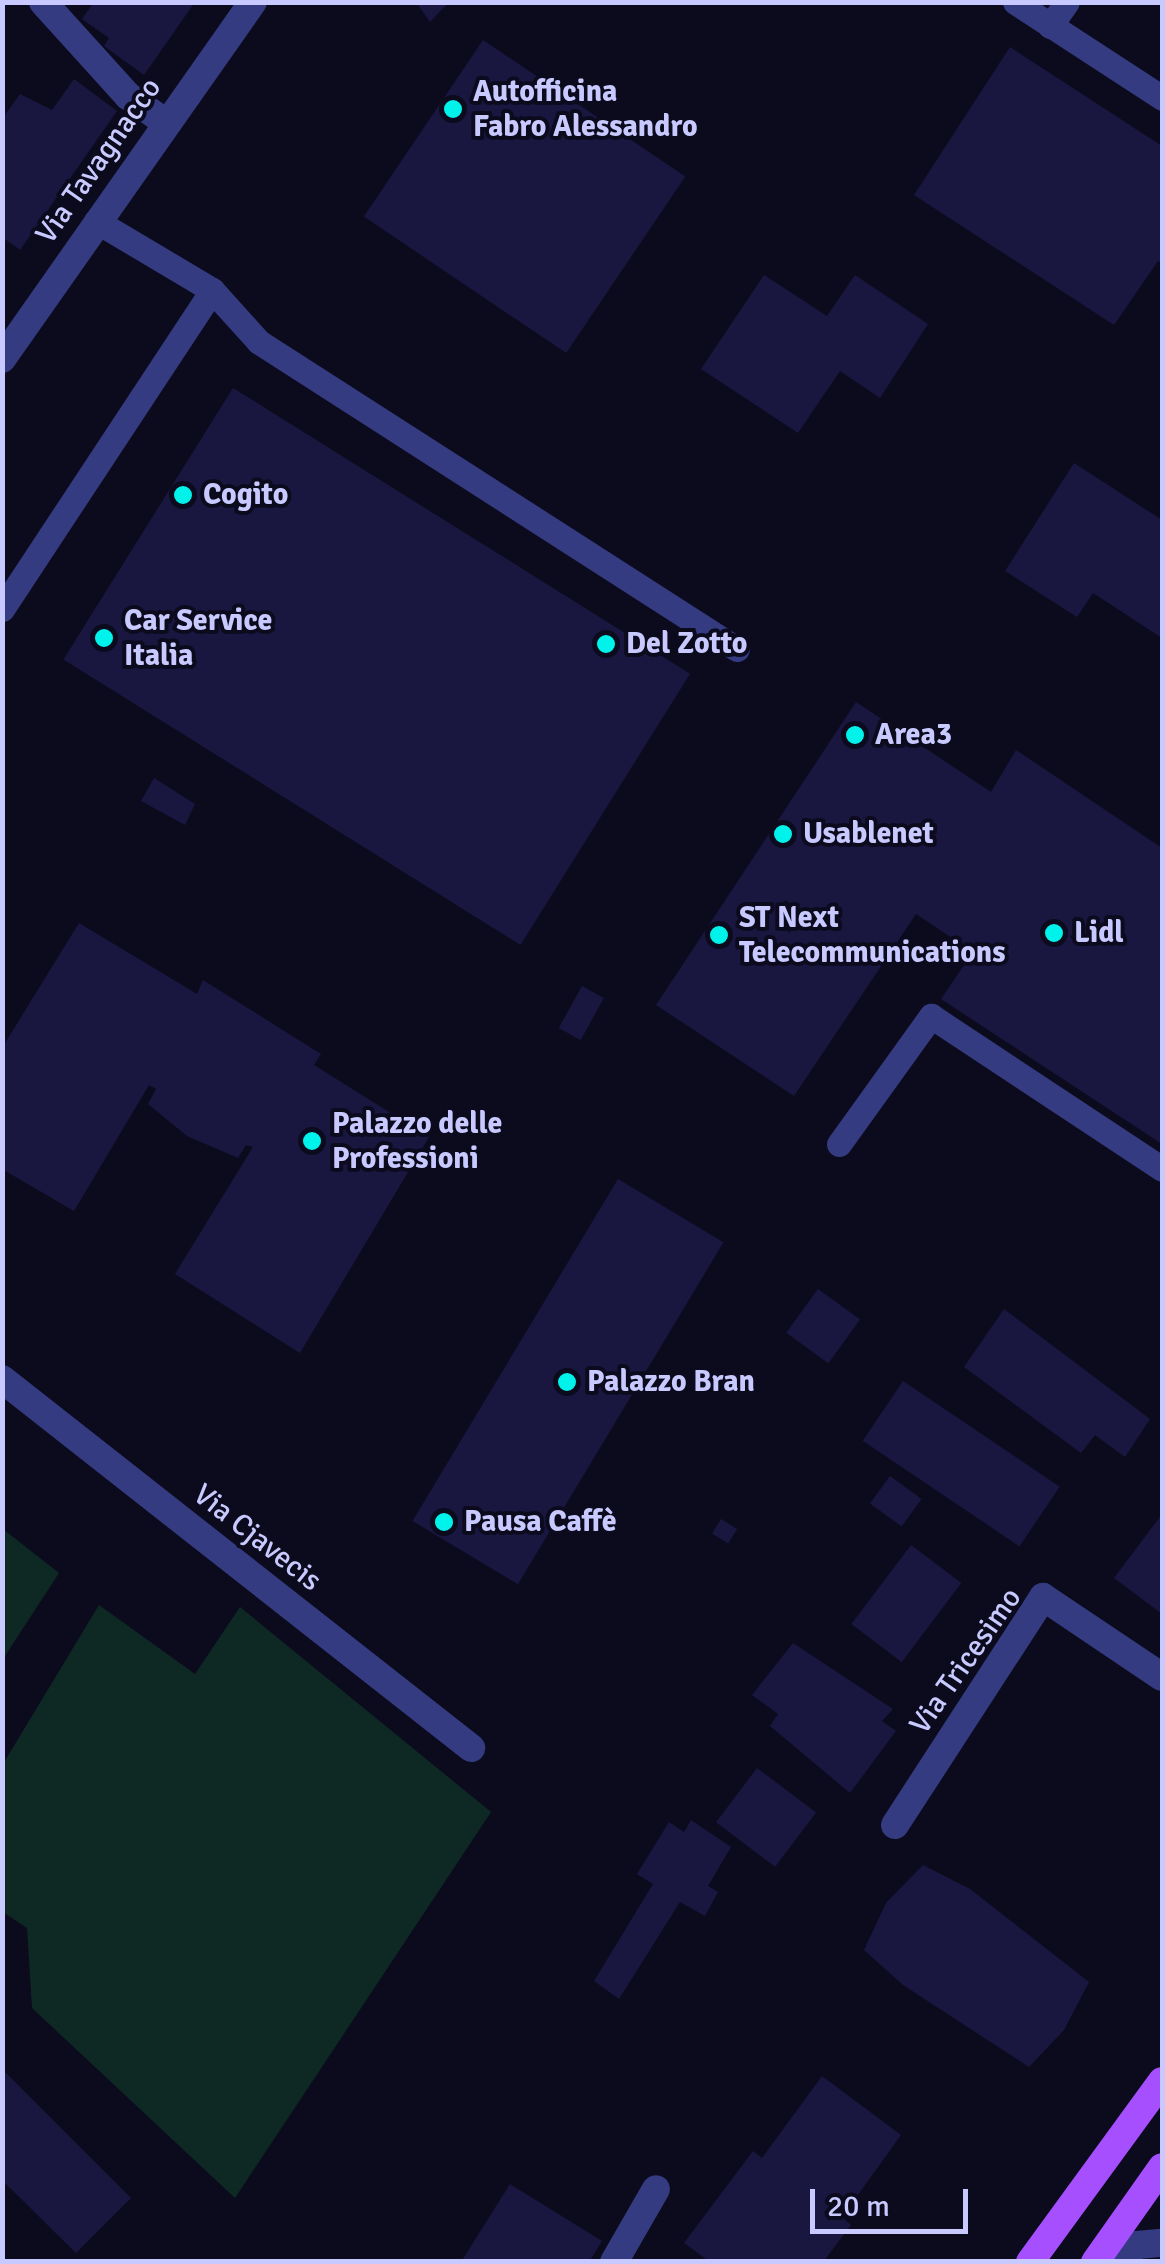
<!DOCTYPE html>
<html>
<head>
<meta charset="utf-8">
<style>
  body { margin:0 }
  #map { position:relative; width:1165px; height:2264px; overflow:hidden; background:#0c0b1e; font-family:Signika,sans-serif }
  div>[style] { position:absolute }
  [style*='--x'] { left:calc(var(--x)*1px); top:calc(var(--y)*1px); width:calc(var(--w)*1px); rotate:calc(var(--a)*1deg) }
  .green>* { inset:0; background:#0e2924 }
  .building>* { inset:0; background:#191640; transform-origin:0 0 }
  .service>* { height:25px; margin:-12.5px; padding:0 12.5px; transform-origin:12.5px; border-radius:12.5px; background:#343b80 }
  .minor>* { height:28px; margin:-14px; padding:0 14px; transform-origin:14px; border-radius:14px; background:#343b80 }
  .tertiary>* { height:28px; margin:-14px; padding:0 14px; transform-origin:14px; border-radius:14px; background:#343b80 }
  .primary>* { height:28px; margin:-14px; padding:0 14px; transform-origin:14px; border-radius:14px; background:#a54fff }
  .dots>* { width:28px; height:28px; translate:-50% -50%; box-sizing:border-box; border:5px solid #0c0b1e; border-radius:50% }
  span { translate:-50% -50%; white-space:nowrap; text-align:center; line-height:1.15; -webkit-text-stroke:8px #0c0b1e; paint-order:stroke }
  .poi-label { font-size:30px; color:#c8caff; font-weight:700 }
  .left { translate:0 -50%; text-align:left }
  .street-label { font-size:30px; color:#c8caff }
  .frame { position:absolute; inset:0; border:5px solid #c8caff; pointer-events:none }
  .scale { position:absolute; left:810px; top:2189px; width:158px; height:45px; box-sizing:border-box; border:5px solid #c8caff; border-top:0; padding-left:12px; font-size:30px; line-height:35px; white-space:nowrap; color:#c8caff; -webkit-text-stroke:8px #0c0b1e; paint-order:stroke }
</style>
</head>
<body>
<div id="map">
  <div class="green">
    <i style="clip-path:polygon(3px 1529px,59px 1573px,3px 1659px)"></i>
    <i style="clip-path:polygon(99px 1605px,195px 1674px,240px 1607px,491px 1812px,235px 2198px,32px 2008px,27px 1928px,3px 1912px,3px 1764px)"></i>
  </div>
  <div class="building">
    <i style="clip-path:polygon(94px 2px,195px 2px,144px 75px,104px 46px,109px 38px,82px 19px)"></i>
    <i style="clip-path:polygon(416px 2px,449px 2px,430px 22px)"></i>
    <i style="left:483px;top:40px;width:244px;height:213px;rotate:34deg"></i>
    <i style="clip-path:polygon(1010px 47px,1162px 146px,1162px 264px,1158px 261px,1114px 325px,914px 195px)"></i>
    <i style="clip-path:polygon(74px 79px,117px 111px,20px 250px,2px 237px,2px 119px,20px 94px,52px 110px)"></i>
    <i style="clip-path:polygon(764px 275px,827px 316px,855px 275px,928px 324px,880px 398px,840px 371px,798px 433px,701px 369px)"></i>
    <i style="left:233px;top:388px;width:539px;height:320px;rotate:32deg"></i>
    <i style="clip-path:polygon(1074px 463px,1162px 520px,1162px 638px,1093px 593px,1077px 617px,1005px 571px)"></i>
    <i style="clip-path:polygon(856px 702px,991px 792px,1016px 750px,1162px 848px,1162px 1144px,941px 999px,973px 952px,916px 914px,794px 1096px,656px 1005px)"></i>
    <i style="clip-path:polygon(154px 778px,195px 804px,185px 825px,141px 801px)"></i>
    <i style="clip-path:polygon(79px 923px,197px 994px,203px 980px,321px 1054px,314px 1065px,429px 1137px,300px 1353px,175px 1274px,253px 1147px,246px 1145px,238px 1158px,187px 1136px,148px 1104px,156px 1089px,149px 1085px,74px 1211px,2px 1169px,2px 1048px)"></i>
    <i style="left:582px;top:986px;width:25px;height:48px;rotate:29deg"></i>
    <i style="left:618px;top:1179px;width:123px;height:399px;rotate:31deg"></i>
    <i style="left:818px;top:1289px;width:52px;height:54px;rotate:36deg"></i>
    <i style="clip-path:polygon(1004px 1309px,1150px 1419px,1125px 1457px,1095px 1435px,1081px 1453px,964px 1367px)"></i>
    <i style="left:903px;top:1381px;width:189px;height:72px;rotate:34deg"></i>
    <i style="left:890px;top:1476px;width:39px;height:34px;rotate:36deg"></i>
    <i style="clip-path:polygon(1162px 1514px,1162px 1614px,1114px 1578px)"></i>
    <i style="left:721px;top:1519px;width:19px;height:17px;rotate:32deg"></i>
    <i style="left:911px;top:1545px;width:63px;height:99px;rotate:37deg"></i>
    <i style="clip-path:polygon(793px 1643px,893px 1709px,882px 1721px,896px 1731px,850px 1793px,770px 1726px,778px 1714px,752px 1695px)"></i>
    <i style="left:757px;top:1768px;width:74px;height:68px;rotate:37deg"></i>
    <i style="clip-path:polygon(691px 1820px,731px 1847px,708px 1886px,718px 1892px,705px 1916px,680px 1902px,619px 1999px,594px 1981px,653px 1884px,637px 1874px,669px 1822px,684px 1832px)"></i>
    <i style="clip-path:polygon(923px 1865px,970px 1889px,1089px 1982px,1064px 2030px,1029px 2067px,903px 1985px,864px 1950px,886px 1903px)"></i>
    <i style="clip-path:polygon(2px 2069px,131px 2198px,76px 2253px,2px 2180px)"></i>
    <i style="clip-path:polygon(822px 2076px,901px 2135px,842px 2217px,851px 2225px,823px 2262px,710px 2262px,684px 2243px,753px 2151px,762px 2158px)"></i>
    <i style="clip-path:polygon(510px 2184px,602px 2241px,589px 2262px,461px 2262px)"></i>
  </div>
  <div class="service">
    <i style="--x:1015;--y:2;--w:176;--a:33.1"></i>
    <i style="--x:1050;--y:26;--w:29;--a:-55"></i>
    <i style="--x:96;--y:221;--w:135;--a:30.7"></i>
    <i style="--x:212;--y:290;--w:70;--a:47.9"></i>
    <i style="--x:259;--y:342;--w:568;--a:32.71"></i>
    <i style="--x:2;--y:609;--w:382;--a:-56.6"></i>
    <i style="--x:839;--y:1144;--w:158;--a:-54.3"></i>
    <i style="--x:931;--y:1016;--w:277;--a:33.5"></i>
  </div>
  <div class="minor">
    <i style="--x:43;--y:2;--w:127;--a:47.9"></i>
    <i style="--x:128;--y:96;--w:45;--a:35.1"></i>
    <i style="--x:2;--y:1379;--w:597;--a:38.19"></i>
    <i style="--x:895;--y:1825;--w:272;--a:-57"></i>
    <i style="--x:1043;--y:1597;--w:143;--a:33.9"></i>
    <i style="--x:614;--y:2262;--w:84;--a:-60.1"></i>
    <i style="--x:1118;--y:2262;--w:25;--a:-42"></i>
    <i style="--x:1137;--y:2245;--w:25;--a:-5"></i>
  </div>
  <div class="tertiary">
    <i style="--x:2;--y:359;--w:436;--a:-54.9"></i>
  </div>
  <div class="primary">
    <i style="--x:1030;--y:2262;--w:224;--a:-53.9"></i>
    <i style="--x:1095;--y:2262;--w:116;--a:-54.8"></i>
  </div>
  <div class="dots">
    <i style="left:453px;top:109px;background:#00f3ea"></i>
    <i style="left:183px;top:495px;background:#00f3ea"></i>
    <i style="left:104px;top:638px;background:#00f3ea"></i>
    <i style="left:606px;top:644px;background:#00f3ea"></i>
    <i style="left:855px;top:735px;background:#00f3ea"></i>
    <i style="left:783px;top:834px;background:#00f3ea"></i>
    <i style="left:1054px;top:933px;background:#00f3ea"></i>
    <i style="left:719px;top:935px;background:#00f3ea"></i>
    <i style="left:312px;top:1141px;background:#00f3ea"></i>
    <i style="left:567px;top:1382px;background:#00f3ea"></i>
    <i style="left:444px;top:1522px;background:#00f3ea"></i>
  </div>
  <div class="poi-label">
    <span class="left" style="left:473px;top:109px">Autofficina<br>Fabro Alessandro</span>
    <span class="left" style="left:203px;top:495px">Cogito</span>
    <span class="left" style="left:124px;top:638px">Car Service<br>Italia</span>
    <span class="left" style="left:626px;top:644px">Del Zotto</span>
    <span class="left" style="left:875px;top:735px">Area3</span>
    <span class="left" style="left:803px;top:834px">Usablenet</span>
    <span class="left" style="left:739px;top:935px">ST Next<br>Telecommunications</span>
    <span class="left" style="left:1074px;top:933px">Lidl</span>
    <span class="left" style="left:332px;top:1141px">Palazzo delle<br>Professioni</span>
    <span class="left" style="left:587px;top:1382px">Palazzo Bran</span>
    <span class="left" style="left:464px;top:1522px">Pausa Caffè</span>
  </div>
  <div class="street-label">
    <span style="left:99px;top:161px;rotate:-55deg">Via Tavagnacco</span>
    <span style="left:257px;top:1538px;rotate:38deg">Via Cjavecis</span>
    <span style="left:966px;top:1661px;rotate:-55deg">Via Tricesimo</span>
  </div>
  <div class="frame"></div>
  <div class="scale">20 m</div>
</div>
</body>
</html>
